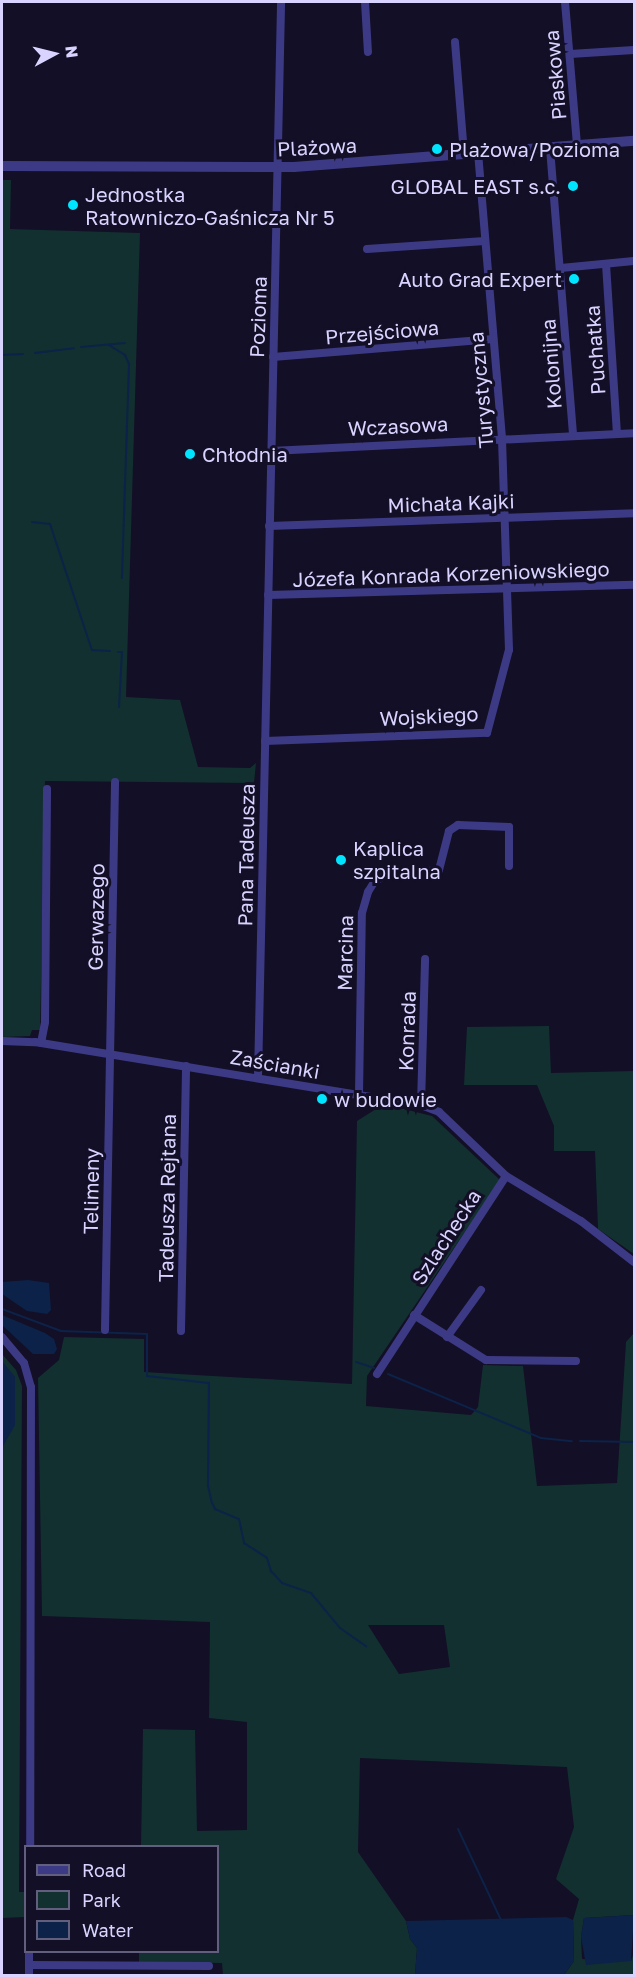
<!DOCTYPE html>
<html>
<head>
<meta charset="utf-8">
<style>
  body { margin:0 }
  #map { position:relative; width:636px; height:1977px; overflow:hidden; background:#130f26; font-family:"Golos Text",sans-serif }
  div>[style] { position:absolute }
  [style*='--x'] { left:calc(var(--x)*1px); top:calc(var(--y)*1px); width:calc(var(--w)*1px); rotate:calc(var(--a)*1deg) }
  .green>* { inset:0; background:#12302f }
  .water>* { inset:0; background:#0c2248 }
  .stream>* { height:2px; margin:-1px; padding:0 1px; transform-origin:1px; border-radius:1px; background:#0c2248 }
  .minor>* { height:8px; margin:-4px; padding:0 4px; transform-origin:4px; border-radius:4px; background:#3d3a85 }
  .tertiary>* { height:10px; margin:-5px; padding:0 5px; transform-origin:5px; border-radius:5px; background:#3d3a85 }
  .dots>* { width:16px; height:16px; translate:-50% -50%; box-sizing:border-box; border:3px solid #130f26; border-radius:50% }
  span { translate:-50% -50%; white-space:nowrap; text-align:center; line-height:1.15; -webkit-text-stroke:6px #130f26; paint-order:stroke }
  .street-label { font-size:20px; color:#d9d4ff }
  .poi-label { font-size:20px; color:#d9d4ff }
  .left { translate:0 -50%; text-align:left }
  .right { translate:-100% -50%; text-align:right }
  .frame { position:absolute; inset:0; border:3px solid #d9d4ff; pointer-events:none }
  .legend { position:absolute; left:24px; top:1845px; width:195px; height:108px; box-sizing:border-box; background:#130f26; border:2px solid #625e7d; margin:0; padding:8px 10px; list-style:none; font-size:18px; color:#d9d4ff }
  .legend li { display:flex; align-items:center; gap:12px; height:30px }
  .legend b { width:30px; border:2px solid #625e7d }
  .north { position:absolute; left:24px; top:24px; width:60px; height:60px; -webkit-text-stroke:4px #130f26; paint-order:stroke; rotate:83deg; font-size:16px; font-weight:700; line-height:24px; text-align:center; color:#d9d4ff }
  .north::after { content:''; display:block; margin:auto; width:21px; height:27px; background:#d9d4ff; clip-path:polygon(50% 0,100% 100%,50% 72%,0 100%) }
</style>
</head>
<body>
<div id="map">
  <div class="green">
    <i style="clip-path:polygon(2px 180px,11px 180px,10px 229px,140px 233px,126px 697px,180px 700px,198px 767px,250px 768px,256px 763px,254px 783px,45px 781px,40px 1030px,32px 1030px,30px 1036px,2px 1037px)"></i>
    <i style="clip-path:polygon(549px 1026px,551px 1073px,634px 1071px,634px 1254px,598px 1229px,595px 1151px,554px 1151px,554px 1126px,537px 1085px,464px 1085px,467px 1027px)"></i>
    <i style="clip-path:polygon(evenodd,384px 1104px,432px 1116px,500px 1180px,367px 1376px,366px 1406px,471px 1415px,478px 1407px,483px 1365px,523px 1366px,537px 1486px,617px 1483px,626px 1342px,634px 1333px,634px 1915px,584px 1918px,581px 1937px,582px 1959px,631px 1961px,634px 1952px,634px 1975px,564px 1975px,574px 1961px,573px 1920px,579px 1899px,556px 1879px,574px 1827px,567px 1767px,360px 1758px,358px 1852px,406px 1921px,410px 1939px,417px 1948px,415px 1975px,223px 1976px,222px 1963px,139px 1962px,139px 1952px,218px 1952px,218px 1846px,141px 1846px,143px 1729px,195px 1730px,197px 1831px,247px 1830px,247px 1722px,209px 1718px,210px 1622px,42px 1616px,38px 1378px,59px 1360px,64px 1337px,144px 1339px,144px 1372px,352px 1384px,357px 1121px,384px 1104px,368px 1625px,444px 1625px,450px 1667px,399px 1674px,368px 1625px)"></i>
    <i style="clip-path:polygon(2px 1354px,16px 1370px,22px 1386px,19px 1892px,26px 1892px,25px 1917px,2px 1918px)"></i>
  </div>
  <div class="water">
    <i style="clip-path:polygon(28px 1280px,49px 1283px,51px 1310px,47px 1314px,27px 1311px,2px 1294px,2px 1282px)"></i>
    <i style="clip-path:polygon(2px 1315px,45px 1333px,54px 1339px,57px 1349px,54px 1354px,33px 1354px,2px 1325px)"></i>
    <i style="clip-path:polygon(2px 1361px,15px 1377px,15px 1425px,2px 1448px)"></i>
    <i style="clip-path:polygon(634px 1915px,631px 1961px,586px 1965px,581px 1937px,584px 1918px)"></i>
    <i style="clip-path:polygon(566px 1917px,573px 1920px,574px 1961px,564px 1975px,415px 1975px,417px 1948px,410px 1939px,406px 1921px)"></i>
  </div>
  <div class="stream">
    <i style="--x:109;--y:345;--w:19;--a:32"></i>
    <i style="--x:125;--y:355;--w:10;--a:66"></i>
    <i style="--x:129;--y:364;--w:214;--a:91.9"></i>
    <i style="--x:81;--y:347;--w:44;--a:-5.2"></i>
    <i style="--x:35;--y:353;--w:39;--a:-7"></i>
    <i style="--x:2;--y:355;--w:21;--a:-3"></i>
    <i style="--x:32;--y:522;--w:18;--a:6"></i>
    <i style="--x:50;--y:524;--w:133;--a:71.6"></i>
    <i style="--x:92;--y:650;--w:18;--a:3"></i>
    <i style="--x:118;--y:652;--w:4;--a:0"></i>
    <i style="--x:122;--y:652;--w:55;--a:93.1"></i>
    <i style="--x:2;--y:1309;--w:63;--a:20.4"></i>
    <i style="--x:61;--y:1331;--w:86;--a:2"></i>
    <i style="--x:147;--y:1334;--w:42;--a:90"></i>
    <i style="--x:147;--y:1376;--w:62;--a:6.4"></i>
    <i style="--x:209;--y:1383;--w:103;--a:90.6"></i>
    <i style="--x:208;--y:1486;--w:17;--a:77"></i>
    <i style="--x:212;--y:1503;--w:7;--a:63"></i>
    <i style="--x:215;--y:1509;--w:26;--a:23"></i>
    <i style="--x:239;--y:1519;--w:25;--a:78"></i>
    <i style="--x:244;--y:1543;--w:27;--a:33"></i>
    <i style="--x:267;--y:1558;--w:14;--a:73"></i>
    <i style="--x:271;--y:1571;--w:16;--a:47"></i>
    <i style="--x:282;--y:1583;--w:31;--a:19"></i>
    <i style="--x:311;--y:1593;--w:45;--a:50.4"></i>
    <i style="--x:340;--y:1628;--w:32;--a:35"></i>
    <i style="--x:356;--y:1362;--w:19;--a:18"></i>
    <i style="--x:388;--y:1374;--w:166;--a:22.7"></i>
    <i style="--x:541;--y:1438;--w:31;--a:6"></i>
    <i style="--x:580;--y:1441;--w:54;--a:1.1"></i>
    <i style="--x:458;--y:1829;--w:101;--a:64.7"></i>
  </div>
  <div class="minor">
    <i style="--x:365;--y:2;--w:50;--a:86.6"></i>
    <i style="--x:565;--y:2;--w:144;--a:85.2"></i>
    <i style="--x:455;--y:42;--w:113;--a:85.4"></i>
    <i style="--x:570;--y:54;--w:64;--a:-3.6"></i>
    <i style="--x:550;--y:148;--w:287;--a:85.4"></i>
    <i style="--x:367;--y:249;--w:118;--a:-3.9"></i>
    <i style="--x:606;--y:264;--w:170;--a:86.3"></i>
    <i style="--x:561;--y:268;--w:73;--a:-5.5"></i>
    <i style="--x:273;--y:357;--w:221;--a:-4.7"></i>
    <i style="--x:271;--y:451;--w:363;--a:-2.8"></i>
    <i style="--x:269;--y:526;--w:365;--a:-2"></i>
    <i style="--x:268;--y:595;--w:366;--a:-1.6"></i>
    <i style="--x:265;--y:741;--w:222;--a:-2.1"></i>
    <i style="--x:487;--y:733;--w:86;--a:-75.2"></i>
    <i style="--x:509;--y:650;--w:212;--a:-91.9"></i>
    <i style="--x:502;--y:438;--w:286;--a:-94.8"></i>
    <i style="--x:2;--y:1041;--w:33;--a:2"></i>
    <i style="--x:35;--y:1042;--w:391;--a:9.3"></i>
    <i style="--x:421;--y:1105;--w:19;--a:21"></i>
    <i style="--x:439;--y:1112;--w:93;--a:43.7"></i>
    <i style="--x:506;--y:1176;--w:87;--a:31"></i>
    <i style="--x:581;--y:1221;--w:67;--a:37.7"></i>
    <i style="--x:41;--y:1043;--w:21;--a:-79"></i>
    <i style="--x:45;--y:1022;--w:233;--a:-89.5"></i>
    <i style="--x:258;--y:1077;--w:1075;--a:-88.77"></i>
    <i style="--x:359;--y:1095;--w:182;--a:-89.1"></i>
    <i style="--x:362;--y:913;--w:22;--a:-74"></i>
    <i style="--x:368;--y:892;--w:13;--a:-58"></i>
    <i style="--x:375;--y:881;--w:13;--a:-29"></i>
    <i style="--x:386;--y:875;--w:53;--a:-5.4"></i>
    <i style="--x:439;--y:870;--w:40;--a:-75.6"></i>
    <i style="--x:449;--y:831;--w:11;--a:-34"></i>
    <i style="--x:458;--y:825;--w:51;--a:2.2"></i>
    <i style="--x:509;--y:827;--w:39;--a:90"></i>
    <i style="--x:421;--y:1105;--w:146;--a:-88.4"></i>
    <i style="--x:414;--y:1315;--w:85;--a:32"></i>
    <i style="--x:486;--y:1360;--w:90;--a:0.6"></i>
    <i style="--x:105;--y:1330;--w:548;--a:-88.95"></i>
    <i style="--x:181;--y:1331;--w:265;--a:-88.9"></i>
    <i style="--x:2;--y:1337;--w:34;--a:50"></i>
    <i style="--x:24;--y:1363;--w:25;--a:74"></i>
    <i style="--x:31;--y:1387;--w:459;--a:90.1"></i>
    <i style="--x:447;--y:1337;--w:58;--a:-54.1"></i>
    <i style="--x:377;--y:1374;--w:236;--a:-56.9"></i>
    <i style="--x:29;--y:1965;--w:180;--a:0.3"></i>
    <i style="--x:29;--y:1976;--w:24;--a:-90"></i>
  </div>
  <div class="tertiary">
    <i style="--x:2;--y:166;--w:292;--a:0.2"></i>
    <i style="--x:294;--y:167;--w:341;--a:-4.4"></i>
  </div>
  <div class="dots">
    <i style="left:437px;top:149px;background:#00e5ff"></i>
    <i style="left:573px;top:186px;background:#00e5ff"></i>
    <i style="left:73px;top:205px;background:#00e5ff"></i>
    <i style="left:574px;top:279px;background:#00e5ff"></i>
    <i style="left:190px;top:454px;background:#00e5ff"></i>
    <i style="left:341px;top:860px;background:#00e5ff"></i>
    <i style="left:322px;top:1099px;background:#00e5ff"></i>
  </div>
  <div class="street-label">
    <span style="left:555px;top:75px;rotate:-95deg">Piaskowa</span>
    <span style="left:317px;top:147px;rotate:-3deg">Plażowa</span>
    <span style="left:258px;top:317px;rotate:-88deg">Pozioma</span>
    <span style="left:382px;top:332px;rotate:-5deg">Przejściowa</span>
    <span style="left:595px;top:350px;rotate:-94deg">Puchatka</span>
    <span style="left:551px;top:364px;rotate:-94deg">Kolonijna</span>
    <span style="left:481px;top:390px;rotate:-95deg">Turystyczna</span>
    <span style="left:398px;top:426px;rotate:-3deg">Wczasowa</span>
    <span style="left:451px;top:503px;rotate:-2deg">Michała Kajki</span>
    <span style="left:451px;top:574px;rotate:-2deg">Józefa Konrada Korzeniowskiego</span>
    <span style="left:429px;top:716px;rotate:-3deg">Wojskiego</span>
    <span style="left:246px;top:855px;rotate:-89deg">Pana Tadeusza</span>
    <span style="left:96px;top:917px;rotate:-89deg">Gerwazego</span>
    <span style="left:345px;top:953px;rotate:-89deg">Marcina</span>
    <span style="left:407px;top:1031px;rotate:-88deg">Konrada</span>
    <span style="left:275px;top:1064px;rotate:10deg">Zaścianki</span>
    <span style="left:91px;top:1191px;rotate:-89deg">Telimeny</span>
    <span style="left:167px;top:1198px;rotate:-89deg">Tadeusza Rejtana</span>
    <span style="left:446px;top:1237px;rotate:-57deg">Szlachecka</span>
  </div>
  <div class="poi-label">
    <span class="left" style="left:449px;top:149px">Plażowa/Pozioma</span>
    <span class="right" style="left:561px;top:186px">GLOBAL EAST s.c.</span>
    <span class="left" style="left:85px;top:206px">Jednostka<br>Ratowniczo-Gaśnicza Nr 5</span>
    <span class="right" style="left:562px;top:279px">Auto Grad Expert</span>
    <span class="left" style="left:202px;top:454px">Chłodnia</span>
    <span class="left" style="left:353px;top:860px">Kaplica<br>szpitalna</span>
    <span class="left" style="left:334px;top:1099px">w budowie</span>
  </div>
  <div class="frame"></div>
  <ul class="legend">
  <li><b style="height:8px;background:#3d3a85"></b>Road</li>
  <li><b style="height:16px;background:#12302f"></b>Park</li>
  <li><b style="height:16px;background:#0c2248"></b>Water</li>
  </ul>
  <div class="north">N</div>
</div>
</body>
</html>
